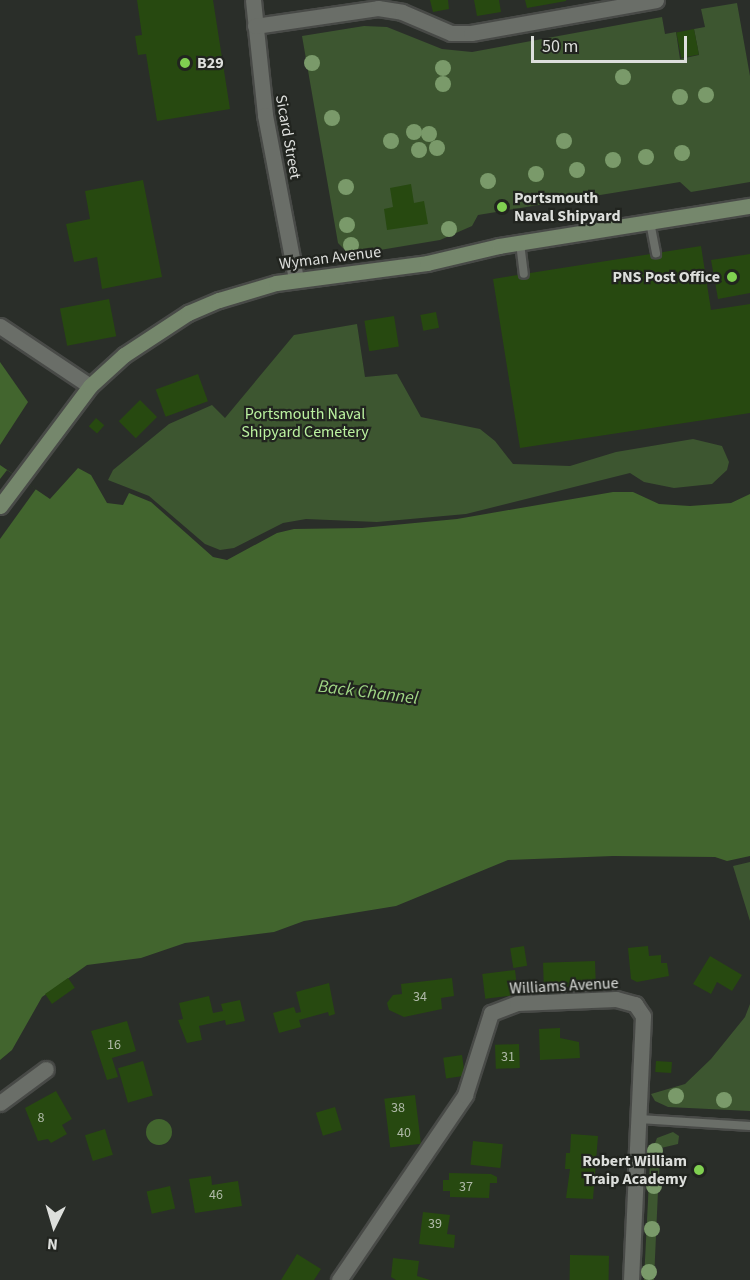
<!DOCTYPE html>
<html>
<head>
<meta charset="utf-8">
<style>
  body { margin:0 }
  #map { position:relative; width:750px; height:1280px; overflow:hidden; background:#2a2e29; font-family:"Source Sans 3",sans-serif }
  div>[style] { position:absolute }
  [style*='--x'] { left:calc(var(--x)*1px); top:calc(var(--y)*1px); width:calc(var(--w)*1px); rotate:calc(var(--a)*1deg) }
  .green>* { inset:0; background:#3d5630 }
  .water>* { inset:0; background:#42652e }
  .round { border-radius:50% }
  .pier>* { inset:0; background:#2a2e29 }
  .building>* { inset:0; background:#274910; transform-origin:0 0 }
  .roads { filter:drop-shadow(2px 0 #484a47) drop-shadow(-2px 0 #484a47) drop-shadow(0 2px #484a47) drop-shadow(0 -2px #484a47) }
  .lane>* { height:8px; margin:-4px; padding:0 4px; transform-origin:4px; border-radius:4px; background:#6a6e68 }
  .street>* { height:15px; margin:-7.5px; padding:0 7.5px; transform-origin:7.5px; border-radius:7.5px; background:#6a6e68 }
  .secondary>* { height:15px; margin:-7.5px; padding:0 7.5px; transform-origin:7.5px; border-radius:7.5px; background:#75876c }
  .trees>* { width:16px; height:16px; margin:-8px; border-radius:50%; background:#7a9a6a }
  .dots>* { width:16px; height:16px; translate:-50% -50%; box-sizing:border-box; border:3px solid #21241f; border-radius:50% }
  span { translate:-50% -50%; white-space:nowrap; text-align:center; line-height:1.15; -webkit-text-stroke:4.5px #21241f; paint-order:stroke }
  .number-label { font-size:14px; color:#b0baa9 }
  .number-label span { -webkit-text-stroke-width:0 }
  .poi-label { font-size:16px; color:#dddfdc; font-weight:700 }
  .left { translate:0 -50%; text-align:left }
  .right { translate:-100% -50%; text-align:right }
  .street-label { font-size:16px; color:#dddfdc }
  .park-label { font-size:16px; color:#bbf2a0 }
  .water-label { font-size:18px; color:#9fd584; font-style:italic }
  .north { position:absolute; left:24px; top:1196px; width:60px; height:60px; -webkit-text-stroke:4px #21241f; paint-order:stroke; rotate:185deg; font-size:16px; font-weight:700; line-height:24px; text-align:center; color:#dddfdc }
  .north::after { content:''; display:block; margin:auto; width:21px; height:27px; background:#dddfdc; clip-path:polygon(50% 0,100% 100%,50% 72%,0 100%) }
  .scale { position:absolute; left:531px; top:36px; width:156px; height:27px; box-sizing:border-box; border:3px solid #dddfdc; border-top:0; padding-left:8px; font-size:18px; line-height:21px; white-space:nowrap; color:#dddfdc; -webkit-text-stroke:4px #21241f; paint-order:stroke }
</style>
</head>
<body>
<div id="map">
  <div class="green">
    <i style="clip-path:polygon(737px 3px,750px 76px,750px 182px,691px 192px,680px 182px,478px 215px,472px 226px,440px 240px,350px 255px,338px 243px,302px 36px,364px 26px,387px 27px,442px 49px,472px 52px,662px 17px,665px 34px,676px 32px,680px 59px,699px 55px,694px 29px,705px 27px,701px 9px)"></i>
    <i style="clip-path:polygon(357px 324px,365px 377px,397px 374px,421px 417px,480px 429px,495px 441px,513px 464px,570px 466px,616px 452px,693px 439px,722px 446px,729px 462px,727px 470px,712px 484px,674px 488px,644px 482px,630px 473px,466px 514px,377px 522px,306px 519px,283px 523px,234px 548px,220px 550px,205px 544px,149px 496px,108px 480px,113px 470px,169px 424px,212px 405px,225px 418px,294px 335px)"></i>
    <i style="clip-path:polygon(750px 862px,750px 921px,733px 866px)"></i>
    <i style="clip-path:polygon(750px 1004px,750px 1111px,668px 1107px,655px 1101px,651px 1094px,685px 1084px,711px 1059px,745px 1017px)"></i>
    <i style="clip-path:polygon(673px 1132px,679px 1136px,678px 1144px,661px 1148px,660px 1157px,650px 1156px,657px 1138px)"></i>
    <i style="clip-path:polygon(650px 1161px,660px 1161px,658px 1191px,654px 1280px,644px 1280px)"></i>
  </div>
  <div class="water">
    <i style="clip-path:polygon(0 362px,28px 402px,0 445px)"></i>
    <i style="clip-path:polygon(0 465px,50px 499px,78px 468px,91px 475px,107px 503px,123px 505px,129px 493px,151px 502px,213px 557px,227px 560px,277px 533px,294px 529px,362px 528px,457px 519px,613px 492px,633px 492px,659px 504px,690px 506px,731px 503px,750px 494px,750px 856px,727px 861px,715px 857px,613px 856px,508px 860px,396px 906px,304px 921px,274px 932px,185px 943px,141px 958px,87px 965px,42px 997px,12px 1050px,0 1060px)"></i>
    <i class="round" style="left:146px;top:1119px;width:26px;height:26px"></i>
  </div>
  <div class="pier">
    <i style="clip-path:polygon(7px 470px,36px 489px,0 539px,0 479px)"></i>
  </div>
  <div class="building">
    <i style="clip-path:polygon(137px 0,213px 0,230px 109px,157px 121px,146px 54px,138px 55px,135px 36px,142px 35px)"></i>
    <i style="clip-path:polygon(430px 0,448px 0,449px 9px,433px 12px)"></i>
    <i style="clip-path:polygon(474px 0,499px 0,501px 12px,477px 16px)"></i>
    <i style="clip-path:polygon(525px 0,566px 0,566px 1px,527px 8px)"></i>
    <i style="left:694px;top:29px;width:26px;height:18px;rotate:79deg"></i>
    <i style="clip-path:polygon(143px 180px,162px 277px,102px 289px,97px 257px,74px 262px,66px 224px,90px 219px,85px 191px)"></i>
    <i style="clip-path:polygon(411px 184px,414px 203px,424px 201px,428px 224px,387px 230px,384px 209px,393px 207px,390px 188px)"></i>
    <i style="clip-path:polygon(701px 246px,711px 310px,750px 304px,750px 413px,520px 448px,493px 279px)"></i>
    <i style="clip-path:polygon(750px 254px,750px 293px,718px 299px,711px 260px)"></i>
    <i style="left:109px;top:299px;width:38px;height:50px;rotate:79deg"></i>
    <i style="left:436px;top:312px;width:16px;height:16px;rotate:79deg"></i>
    <i style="left:394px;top:316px;width:31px;height:30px;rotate:81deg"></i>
    <i style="left:198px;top:374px;width:29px;height:45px;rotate:70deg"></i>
    <i style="left:140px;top:400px;width:24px;height:30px;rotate:45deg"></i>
    <i style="left:96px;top:418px;width:11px;height:11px;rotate:41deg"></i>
    <i style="left:524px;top:946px;width:20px;height:14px;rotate:81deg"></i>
    <i style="clip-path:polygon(648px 946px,649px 956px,661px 955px,661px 963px,667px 963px,669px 976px,637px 982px,631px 979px,628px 948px)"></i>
    <i style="clip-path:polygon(710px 956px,742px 975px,732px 991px,717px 982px,711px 994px,693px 984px)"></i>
    <i style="left:595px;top:961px;width:25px;height:52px;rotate:88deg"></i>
    <i style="left:515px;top:970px;width:25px;height:33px;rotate:83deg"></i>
    <i style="left:68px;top:978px;width:12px;height:28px;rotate:55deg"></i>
    <i style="clip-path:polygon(452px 978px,454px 996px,441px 998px,442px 1009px,404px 1017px,389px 1010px,387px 1003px,393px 995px,402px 994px,401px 984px)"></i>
    <i style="clip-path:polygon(329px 983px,335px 1014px,329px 1016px,328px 1012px,299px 1020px,301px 1027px,279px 1033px,273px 1013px,294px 1007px,296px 1013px,301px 1012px,296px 992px)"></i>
    <i style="clip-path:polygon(209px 996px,213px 1013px,223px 1011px,221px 1004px,240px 1000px,245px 1021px,226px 1025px,225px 1020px,199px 1026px,202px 1040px,187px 1043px,178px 1020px,183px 1019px,179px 1003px)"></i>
    <i style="clip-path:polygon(127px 1021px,136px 1051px,112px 1058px,118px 1077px,107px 1080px,91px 1031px)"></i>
    <i style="clip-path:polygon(560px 1028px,560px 1038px,579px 1042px,580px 1058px,540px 1060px,539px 1029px)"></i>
    <i style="left:519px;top:1044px;width:24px;height:24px;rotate:88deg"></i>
    <i style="left:462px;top:1055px;width:21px;height:19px;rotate:82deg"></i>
    <i style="left:143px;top:1061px;width:36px;height:26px;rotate:74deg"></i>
    <i style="left:656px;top:1061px;width:16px;height:11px;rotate:4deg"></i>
    <i style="clip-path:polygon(56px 1091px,72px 1119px,62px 1125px,67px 1134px,51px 1143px,48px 1139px,38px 1141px,25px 1108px)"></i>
    <i style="left:415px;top:1095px;width:49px;height:31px;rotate:83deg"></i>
    <i style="left:335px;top:1107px;width:24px;height:20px;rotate:73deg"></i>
    <i style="left:105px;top:1129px;width:27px;height:21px;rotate:73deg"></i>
    <i style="clip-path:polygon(571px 1134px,598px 1136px,593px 1199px,566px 1198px,570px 1169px,565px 1169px,566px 1153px,570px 1153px)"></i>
    <i style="left:473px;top:1141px;width:30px;height:24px;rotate:6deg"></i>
    <i style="clip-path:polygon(449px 1173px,491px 1174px,497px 1177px,497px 1183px,490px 1183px,489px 1198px,450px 1197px,450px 1191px,443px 1191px,443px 1180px,449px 1180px)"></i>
    <i style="clip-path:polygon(211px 1176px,212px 1185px,238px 1181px,242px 1206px,195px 1213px,189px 1179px)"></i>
    <i style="left:170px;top:1186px;width:23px;height:24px;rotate:77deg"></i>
    <i style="clip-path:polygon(423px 1212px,450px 1215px,447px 1234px,455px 1235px,454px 1248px,419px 1244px)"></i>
    <i style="clip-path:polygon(297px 1254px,321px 1269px,314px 1280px,281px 1280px)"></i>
    <i style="left:570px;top:1255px;width:39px;height:25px;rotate:1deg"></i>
    <i style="clip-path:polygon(393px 1258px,419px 1261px,417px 1276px,430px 1280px,396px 1280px,391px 1277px)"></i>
  </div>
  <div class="roads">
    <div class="lane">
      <i style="--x:650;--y:222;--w:32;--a:79"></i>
      <i style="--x:520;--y:243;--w:31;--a:83"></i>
      <i style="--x:639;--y:1119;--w:111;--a:3.6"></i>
    </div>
    <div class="street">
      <i style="--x:253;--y:0;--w:116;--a:84"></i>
      <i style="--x:265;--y:115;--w:167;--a:79.3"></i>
      <i style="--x:255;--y:26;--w:124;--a:-8.3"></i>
      <i style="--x:378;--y:8;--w:24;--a:9"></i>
      <i style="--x:402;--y:12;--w:53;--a:23.2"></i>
      <i style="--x:451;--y:33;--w:20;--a:0"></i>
      <i style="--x:471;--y:33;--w:188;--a:-10.1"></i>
      <i style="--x:0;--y:326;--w:108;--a:33.7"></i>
      <i style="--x:0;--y:1103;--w:57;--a:-36.5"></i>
      <i style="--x:339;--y:1280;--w:224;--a:-55.7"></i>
      <i style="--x:465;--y:1095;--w:86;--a:-72.4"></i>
      <i style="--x:491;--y:1013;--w:28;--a:-21"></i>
      <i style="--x:517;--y:1003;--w:99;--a:-2.3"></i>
      <i style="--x:616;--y:999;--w:20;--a:15"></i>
      <i style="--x:635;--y:1004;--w:14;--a:56"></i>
      <i style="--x:643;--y:1016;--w:264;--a:92.6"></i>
    </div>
    <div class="secondary">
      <i style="--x:0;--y:506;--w:150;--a:-53.1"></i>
      <i style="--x:90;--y:386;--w:46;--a:-42.4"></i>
      <i style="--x:124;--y:355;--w:77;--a:-33.3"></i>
      <i style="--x:188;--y:313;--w:34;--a:-23"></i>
      <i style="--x:219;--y:300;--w:59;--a:-16.6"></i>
      <i style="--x:276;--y:283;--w:152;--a:-7.5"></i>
      <i style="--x:427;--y:263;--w:74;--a:-13.3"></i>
      <i style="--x:499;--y:246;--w:254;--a:-9.1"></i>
    </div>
  </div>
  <div class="trees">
    <i style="left:312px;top:63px"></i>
    <i style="left:443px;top:68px"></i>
    <i style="left:623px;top:77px"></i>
    <i style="left:443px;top:84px"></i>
    <i style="left:706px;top:95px"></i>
    <i style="left:680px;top:97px"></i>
    <i style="left:332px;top:118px"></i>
    <i style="left:414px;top:132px"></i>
    <i style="left:429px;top:134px"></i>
    <i style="left:391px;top:141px"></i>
    <i style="left:564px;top:141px"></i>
    <i style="left:437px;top:148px"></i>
    <i style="left:419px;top:150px"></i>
    <i style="left:682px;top:153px"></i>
    <i style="left:646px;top:157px"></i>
    <i style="left:613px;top:160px"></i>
    <i style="left:577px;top:170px"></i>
    <i style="left:536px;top:174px"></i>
    <i style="left:488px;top:181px"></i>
    <i style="left:346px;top:187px"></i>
    <i style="left:347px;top:225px"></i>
    <i style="left:449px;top:229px"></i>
    <i style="left:351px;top:245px"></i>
    <i style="left:676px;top:1096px"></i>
    <i style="left:724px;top:1100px"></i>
    <i style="left:655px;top:1151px"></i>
    <i style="left:654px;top:1186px"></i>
    <i style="left:652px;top:1229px"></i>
    <i style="left:649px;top:1272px"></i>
  </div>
  <div class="dots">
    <i style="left:185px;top:63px;background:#80d051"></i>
    <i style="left:502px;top:207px;background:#80d051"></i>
    <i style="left:732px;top:277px;background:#80d051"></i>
    <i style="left:699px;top:1170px;background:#80d051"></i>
  </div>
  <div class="number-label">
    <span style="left:420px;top:997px">34</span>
    <span style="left:114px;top:1045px">16</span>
    <span style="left:508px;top:1057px">31</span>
    <span style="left:398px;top:1108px">38</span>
    <span style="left:41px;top:1118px">8</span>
    <span style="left:404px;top:1133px">40</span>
    <span style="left:466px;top:1187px">37</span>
    <span style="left:216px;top:1195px">46</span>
    <span style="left:435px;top:1224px">39</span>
  </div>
  <div class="poi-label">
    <span class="left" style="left:197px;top:63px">B29</span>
    <span class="left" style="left:514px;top:207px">Portsmouth<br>Naval Shipyard</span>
    <span class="right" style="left:720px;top:277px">PNS Post Office</span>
    <span class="right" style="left:687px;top:1170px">Robert William<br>Traip Academy</span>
  </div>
  <div class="street-label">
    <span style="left:288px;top:137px;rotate:80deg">Sicard Street</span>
    <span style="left:330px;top:258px;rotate:-7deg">Wyman Avenue</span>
    <span style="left:564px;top:986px;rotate:-3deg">Williams Avenue</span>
  </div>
  <div class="park-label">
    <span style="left:305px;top:423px">Portsmouth Naval<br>Shipyard Cemetery</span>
  </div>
  <div class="water-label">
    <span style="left:368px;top:693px;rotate:7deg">Back Channel</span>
  </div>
  <div class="north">N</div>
  <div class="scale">50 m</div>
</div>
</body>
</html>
